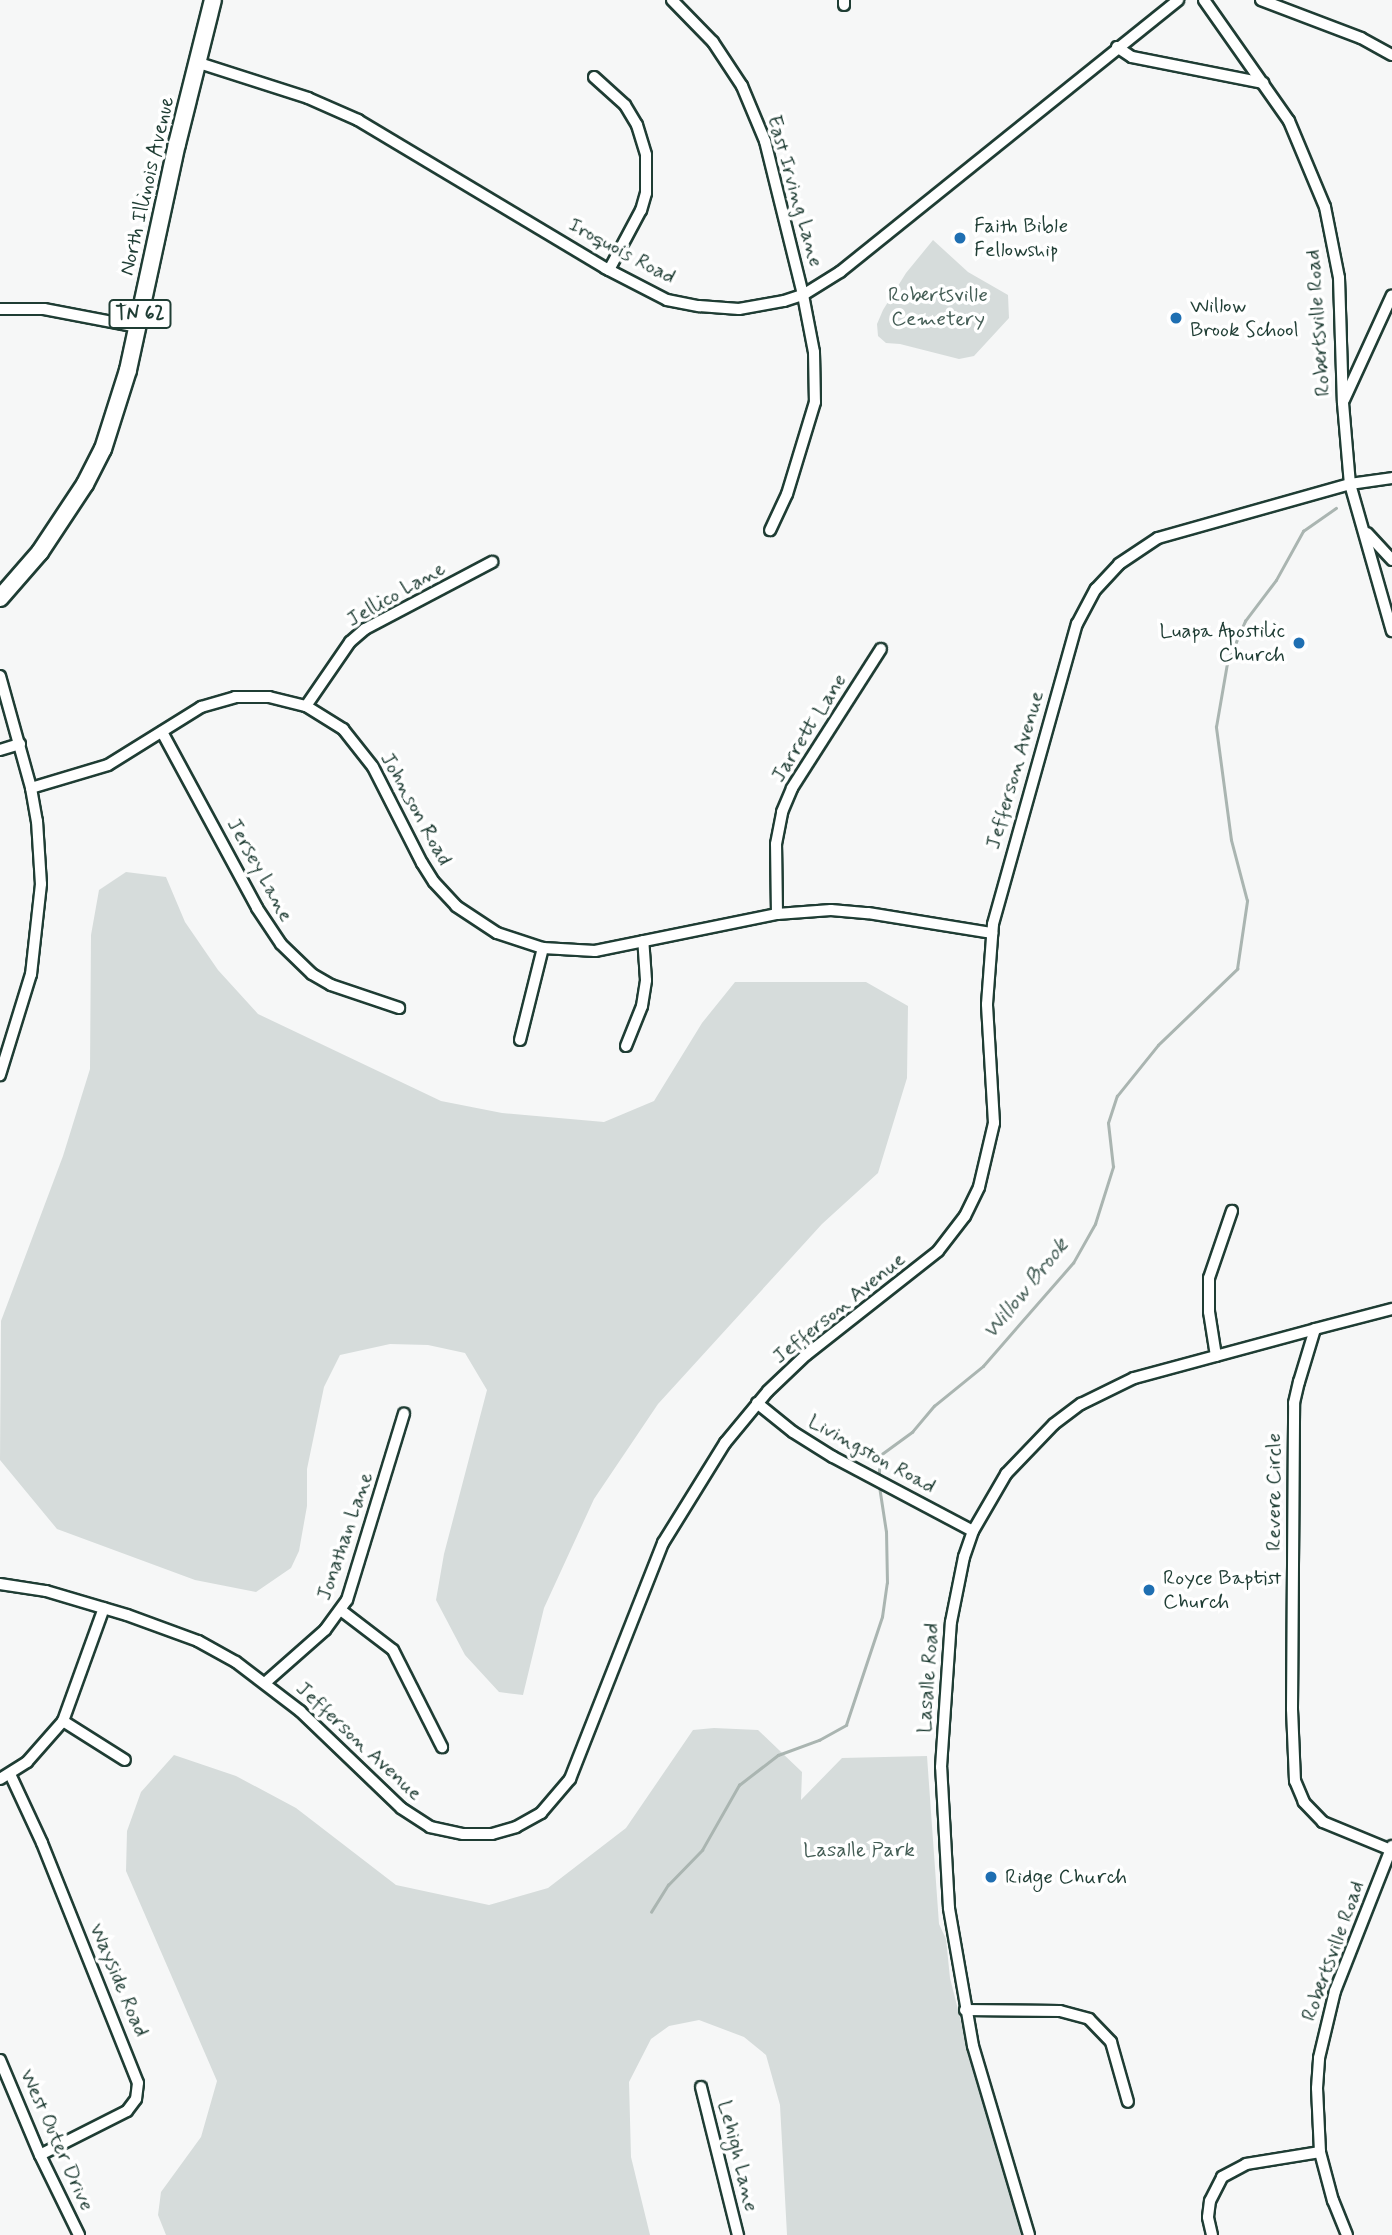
<!DOCTYPE html>
<html>
<head>
<meta charset="utf-8">
<style>
  body { margin:0 }
  #map { position:relative; width:1392px; height:2235px; overflow:hidden; background:#f6f7f7; font-family:Mynerve,sans-serif }
  div>[style] { position:absolute }
  [style*='--x'] { left:calc(var(--x)*1px); top:calc(var(--y)*1px); width:calc(var(--w)*1px); rotate:calc(var(--a)*1deg) }
  .green>* { inset:0; background:#d6dcdb }
  .stream>* { height:2.5px; margin:-1.25px; padding:0 1.25px; transform-origin:1.25px; border-radius:1.25px; background:#aab5b1 }
  .roads { filter:drop-shadow(2px 0 #1f3d34) drop-shadow(-2px 0 #1f3d34) drop-shadow(0 2px #1f3d34) drop-shadow(0 -2px #1f3d34) }
  .minor>* { height:10px; margin:-5px; padding:0 5px; transform-origin:5px; border-radius:5px; background:#fff }
  .highway>* { height:16px; margin:-8px; padding:0 8px; transform-origin:8px; border-radius:8px; background:#fff }
  .dots>* { width:19px; height:19px; translate:-50% -50%; box-sizing:border-box; border:4px solid #fff; border-radius:50% }
  span { translate:-50% -50%; white-space:nowrap; text-align:center; line-height:1.15; -webkit-text-stroke:7px #fff; paint-order:stroke }
  .shield-label span { padding:2px 5px; background:#fff; border:2px solid; border-radius:5px; -webkit-text-stroke-width:0 }
  .shield-label { font-size:19px; color:#1f3d34; font-weight:700 }
  .street-label { font-size:21px; color:#1f3d34 }
  .poi-label { font-size:21px; color:#1f3d34 }
  .left { translate:0 -50%; text-align:left }
  .right { translate:-100% -50%; text-align:right }
  .park-label { font-size:21px; color:#445d55 }
  .water-label { font-size:23px; color:#49615a; font-style:italic }
</style>
</head>
<body>
<div id="map">
  <div class="green">
    <i style="clip-path:polygon(933px 240px,968px 272px,1008px 295px,1009px 318px,974px 356px,959px 359px,900px 344px,886px 343px,878px 336px,877px 324px,883px 310px,906px 273px)"></i>
    <i style="clip-path:polygon(126px 872px,166px 877px,185px 922px,218px 970px,258px 1014px,441px 1101px,502px 1113px,604px 1122px,654px 1101px,702px 1023px,735px 982px,866px 982px,908px 1006px,907px 1078px,878px 1173px,822px 1224px,658px 1404px,594px 1499px,544px 1608px,523px 1695px,499px 1692px,465px 1655px,436px 1600px,444px 1554px,487px 1390px,465px 1353px,428px 1345px,390px 1344px,340px 1355px,324px 1387px,307px 1469px,307px 1506px,299px 1551px,291px 1568px,256px 1592px,195px 1580px,57px 1529px,0 1460px,1px 1321px,63px 1156px,90px 1069px,91px 935px,99px 890px)"></i>
    <i style="clip-path:polygon(714px 1728px,758px 1730px,802px 1772px,801px 1800px,842px 1758px,927px 1756px,939px 1924px,946px 1939px,950px 1978px,973px 2069px,1022px 2235px,787px 2235px,780px 2105px,766px 2055px,744px 2037px,699px 2020px,669px 2026px,651px 2039px,629px 2082px,631px 2157px,650px 2235px,166px 2235px,158px 2215px,161px 2192px,201px 2137px,217px 2081px,126px 1871px,127px 1831px,141px 1792px,174px 1755px,236px 1776px,296px 1808px,396px 1885px,489px 1905px,548px 1888px,626px 1828px,693px 1730px)"></i>
  </div>
  <div class="stream">
    <i style="--x:879;--y:1476;--w:20;--a:-90"></i>
    <i style="--x:879;--y:1456;--w:41;--a:-36"></i>
    <i style="--x:912;--y:1432;--w:34;--a:-50"></i>
    <i style="--x:934;--y:1406;--w:63;--a:-39.2"></i>
    <i style="--x:983;--y:1366;--w:137;--a:-48.9"></i>
    <i style="--x:1073;--y:1263;--w:45;--a:-60.6"></i>
    <i style="--x:1095;--y:1224;--w:60;--a:-72.5"></i>
    <i style="--x:1113;--y:1167;--w:44;--a:-96.5"></i>
    <i style="--x:1108;--y:1123;--w:28;--a:-72"></i>
    <i style="--x:1117;--y:1096;--w:65;--a:-51.2"></i>
    <i style="--x:1158;--y:1045;--w:110;--a:-43.9"></i>
    <i style="--x:1237;--y:969;--w:69;--a:-81.6"></i>
    <i style="--x:1247;--y:901;--w:63;--a:-104.7"></i>
    <i style="--x:1231;--y:840;--w:114;--a:-97.6"></i>
    <i style="--x:1216;--y:727;--w:65;--a:-80.2"></i>
    <i style="--x:1227;--y:663;--w:46;--a:-66.8"></i>
    <i style="--x:1245;--y:621;--w:51;--a:-52.9"></i>
    <i style="--x:1276;--y:580;--w:56;--a:-61.1"></i>
    <i style="--x:1303;--y:531;--w:40;--a:-34.9"></i>
    <i style="--x:651;--y:1912;--w:32;--a:-58"></i>
    <i style="--x:668;--y:1885;--w:49;--a:-45.8"></i>
    <i style="--x:702;--y:1850;--w:75;--a:-60.4"></i>
    <i style="--x:739;--y:1785;--w:49;--a:-37.6"></i>
    <i style="--x:778;--y:1755;--w:44;--a:-20.1"></i>
    <i style="--x:819;--y:1740;--w:31;--a:-29"></i>
    <i style="--x:846;--y:1725;--w:114;--a:-71.6"></i>
    <i style="--x:882;--y:1617;--w:34;--a:-82"></i>
    <i style="--x:887;--y:1583;--w:51;--a:-91.1"></i>
    <i style="--x:886;--y:1532;--w:47;--a:-98.7"></i>
  </div>
  <div class="roads">
    <div class="minor">
      <i style="--x:672;--y:0;--w:59;--a:45.7"></i>
      <i style="--x:713;--y:42;--w:53;--a:56.6"></i>
      <i style="--x:742;--y:86;--w:60;--a:67.3"></i>
      <i style="--x:765;--y:141;--w:159;--a:76.1"></i>
      <i style="--x:803;--y:295;--w:58;--a:79.1"></i>
      <i style="--x:814;--y:352;--w:50;--a:88.9"></i>
      <i style="--x:815;--y:402;--w:96;--a:106.9"></i>
      <i style="--x:787;--y:494;--w:40;--a:115"></i>
      <i style="--x:844;--y:0;--w:5;--a:90"></i>
      <i style="--x:1204;--y:0;--w:148;--a:54.9"></i>
      <i style="--x:1289;--y:121;--w:93;--a:67.3"></i>
      <i style="--x:1325;--y:207;--w:72;--a:78.8"></i>
      <i style="--x:1339;--y:278;--w:125;--a:88.2"></i>
      <i style="--x:1343;--y:403;--w:81;--a:85.1"></i>
      <i style="--x:1350;--y:484;--w:153;--a:74.1"></i>
      <i style="--x:1261;--y:0;--w:107;--a:20.8"></i>
      <i style="--x:1361;--y:38;--w:35;--a:29"></i>
      <i style="--x:1117;--y:47;--w:18;--a:34"></i>
      <i style="--x:1132;--y:57;--w:134;--a:11.2"></i>
      <i style="--x:196;--y:62;--w:118;--a:17.8"></i>
      <i style="--x:308;--y:98;--w:55;--a:23.7"></i>
      <i style="--x:358;--y:120;--w:288;--a:30.9"></i>
      <i style="--x:605;--y:268;--w:70;--a:27.3"></i>
      <i style="--x:667;--y:300;--w:33;--a:11"></i>
      <i style="--x:699;--y:306;--w:40;--a:4.3"></i>
      <i style="--x:739;--y:309;--w:46;--a:-10.1"></i>
      <i style="--x:784;--y:301;--w:20;--a:-18"></i>
      <i style="--x:803;--y:295;--w:44;--a:-31.9"></i>
      <i style="--x:840;--y:272;--w:434;--a:-38.8"></i>
      <i style="--x:594;--y:77;--w:42;--a:42.1"></i>
      <i style="--x:625;--y:105;--w:23;--a:59"></i>
      <i style="--x:637;--y:125;--w:31;--a:73"></i>
      <i style="--x:646;--y:155;--w:38;--a:90"></i>
      <i style="--x:646;--y:193;--w:18;--a:106"></i>
      <i style="--x:641;--y:210;--w:68;--a:118.1"></i>
      <i style="--x:0;--y:309;--w:44;--a:0"></i>
      <i style="--x:44;--y:309;--w:96;--a:10.8"></i>
      <i style="--x:1344;--y:400;--w:115;--a:-65.4"></i>
      <i style="--x:1367;--y:533;--w:37;--a:47"></i>
      <i style="--x:0;--y:676;--w:116;--a:74.5"></i>
      <i style="--x:31;--y:788;--w:34;--a:80"></i>
      <i style="--x:37;--y:821;--w:63;--a:86.4"></i>
      <i style="--x:41;--y:884;--w:91;--a:96.3"></i>
      <i style="--x:31;--y:974;--w:106;--a:107.1"></i>
      <i style="--x:306;--y:706;--w:78;--a:-55.5"></i>
      <i style="--x:350;--y:642;--w:20;--a:-41"></i>
      <i style="--x:365;--y:629;--w:144;--a:-27.8"></i>
      <i style="--x:162;--y:732;--w:200;--a:61.6"></i>
      <i style="--x:257;--y:908;--w:43;--a:56.3"></i>
      <i style="--x:281;--y:944;--w:43;--a:44.1"></i>
      <i style="--x:312;--y:974;--w:22;--a:30"></i>
      <i style="--x:331;--y:985;--w:72;--a:18.7"></i>
      <i style="--x:0;--y:750;--w:21;--a:-17"></i>
      <i style="--x:31;--y:788;--w:80;--a:-16.6"></i>
      <i style="--x:108;--y:765;--w:110;--a:-31.9"></i>
      <i style="--x:201;--y:707;--w:35;--a:-16"></i>
      <i style="--x:235;--y:697;--w:34;--a:0"></i>
      <i style="--x:269;--y:697;--w:38;--a:14"></i>
      <i style="--x:306;--y:706;--w:44;--a:31.9"></i>
      <i style="--x:343;--y:729;--w:48;--a:51.7"></i>
      <i style="--x:373;--y:767;--w:108;--a:63"></i>
      <i style="--x:422;--y:863;--w:22;--a:58"></i>
      <i style="--x:434;--y:882;--w:33;--a:47"></i>
      <i style="--x:456;--y:906;--w:49;--a:33.4"></i>
      <i style="--x:497;--y:933;--w:48;--a:18.1"></i>
      <i style="--x:543;--y:948;--w:52;--a:3.3"></i>
      <i style="--x:595;--y:951;--w:186;--a:-11.5"></i>
      <i style="--x:777;--y:914;--w:54;--a:-4.2"></i>
      <i style="--x:831;--y:910;--w:37;--a:5"></i>
      <i style="--x:868;--y:913;--w:126;--a:9.2"></i>
      <i style="--x:777;--y:914;--w:70;--a:-90.8"></i>
      <i style="--x:776;--y:844;--w:33;--a:-79"></i>
      <i style="--x:782;--y:812;--w:26;--a:-67"></i>
      <i style="--x:792;--y:788;--w:165;--a:-57.4"></i>
      <i style="--x:520;--y:1040;--w:95;--a:-76"></i>
      <i style="--x:626;--y:1046;--w:43;--a:-68.2"></i>
      <i style="--x:642;--y:1006;--w:26;--a:-81"></i>
      <i style="--x:646;--y:980;--w:39;--a:-94"></i>
      <i style="--x:1216;--y:1356;--w:45;--a:-99"></i>
      <i style="--x:1209;--y:1312;--w:34;--a:-90"></i>
      <i style="--x:1209;--y:1278;--w:71;--a:-71.1"></i>
      <i style="--x:757;--y:1403;--w:46;--a:38.9"></i>
      <i style="--x:793;--y:1432;--w:47;--a:32"></i>
      <i style="--x:833;--y:1457;--w:158;--a:27.9"></i>
      <i style="--x:0;--y:1584;--w:47;--a:8.7"></i>
      <i style="--x:46;--y:1591;--w:84;--a:16.5"></i>
      <i style="--x:127;--y:1615;--w:76;--a:20.1"></i>
      <i style="--x:198;--y:1641;--w:43;--a:28.9"></i>
      <i style="--x:236;--y:1662;--w:81;--a:37.4"></i>
      <i style="--x:300;--y:1711;--w:140;--a:43.8"></i>
      <i style="--x:401;--y:1808;--w:35;--a:33"></i>
      <i style="--x:430;--y:1827;--w:34;--a:12"></i>
      <i style="--x:463;--y:1834;--w:29;--a:0"></i>
      <i style="--x:492;--y:1834;--w:25;--a:-16"></i>
      <i style="--x:516;--y:1827;--w:29;--a:-29"></i>
      <i style="--x:541;--y:1813;--w:45;--a:-49.5"></i>
      <i style="--x:570;--y:1779;--w:254;--a:-68.5"></i>
      <i style="--x:663;--y:1543;--w:118;--a:-58.2"></i>
      <i style="--x:725;--y:1443;--w:67;--a:-50.4"></i>
      <i style="--x:768;--y:1391;--w:52;--a:-43.5"></i>
      <i style="--x:806;--y:1355;--w:168;--a:-38.2"></i>
      <i style="--x:938;--y:1251;--w:44;--a:-52.4"></i>
      <i style="--x:965;--y:1216;--w:32;--a:-64"></i>
      <i style="--x:979;--y:1187;--w:66;--a:-76.8"></i>
      <i style="--x:994;--y:1123;--w:119;--a:-93.4"></i>
      <i style="--x:987;--y:1004;--w:80;--a:-85.7"></i>
      <i style="--x:993;--y:924;--w:312;--a:-74.4"></i>
      <i style="--x:1077;--y:624;--w:40;--a:-62"></i>
      <i style="--x:1096;--y:589;--w:34;--a:-47"></i>
      <i style="--x:1119;--y:564;--w:47;--a:-33.7"></i>
      <i style="--x:1158;--y:538;--w:199;--a:-15.7"></i>
      <i style="--x:1350;--y:484;--w:42;--a:-8.1"></i>
      <i style="--x:342;--y:1611;--w:64;--a:37.4"></i>
      <i style="--x:393;--y:1650;--w:109;--a:63.2"></i>
      <i style="--x:266;--y:1682;--w:79;--a:-41.4"></i>
      <i style="--x:325;--y:1630;--w:37;--a:-54"></i>
      <i style="--x:347;--y:1600;--w:195;--a:-73"></i>
      <i style="--x:63;--y:1721;--w:73;--a:32.2"></i>
      <i style="--x:10;--y:1774;--w:76;--a:65.1"></i>
      <i style="--x:42;--y:1843;--w:258;--a:68.2"></i>
      <i style="--x:138;--y:2083;--w:16;--a:97"></i>
      <i style="--x:136;--y:2099;--w:15;--a:127"></i>
      <i style="--x:127;--y:2111;--w:97;--a:153.2"></i>
      <i style="--x:0;--y:1779;--w:32;--a:-32"></i>
      <i style="--x:27;--y:1762;--w:55;--a:-48.7"></i>
      <i style="--x:63;--y:1721;--w:120;--a:-70.1"></i>
      <i style="--x:1391;--y:1850;--w:74;--a:-157.6"></i>
      <i style="--x:1323;--y:1822;--w:28;--a:-134"></i>
      <i style="--x:1304;--y:1802;--w:23;--a:-113"></i>
      <i style="--x:1295;--y:1781;--w:72;--a:-92.4"></i>
      <i style="--x:1292;--y:1709;--w:306;--a:-89.6"></i>
      <i style="--x:1294;--y:1403;--w:22;--a:-77"></i>
      <i style="--x:1299;--y:1382;--w:55;--a:-73.2"></i>
      <i style="--x:1315;--y:1329;--w:80;--a:-14.6"></i>
      <i style="--x:965;--y:2010;--w:95;--a:0.6"></i>
      <i style="--x:1060;--y:2011;--w:30;--a:15"></i>
      <i style="--x:1089;--y:2019;--w:32;--a:46"></i>
      <i style="--x:1111;--y:2042;--w:62;--a:74.2"></i>
      <i style="--x:0;--y:2060;--w:103;--a:67.2"></i>
      <i style="--x:40;--y:2155;--w:89;--a:64"></i>
      <i style="--x:701;--y:2087;--w:153;--a:76"></i>
      <i style="--x:1029;--y:2235;--w:197;--a:-106.5"></i>
      <i style="--x:973;--y:2046;--w:140;--a:-99.9"></i>
      <i style="--x:949;--y:1908;--w:141;--a:-93.2"></i>
      <i style="--x:941;--y:1767;--w:145;--a:-86.1"></i>
      <i style="--x:951;--y:1622;--w:66;--a:-78.7"></i>
      <i style="--x:964;--y:1557;--w:28;--a:-71"></i>
      <i style="--x:973;--y:1531;--w:66;--a:-59.9"></i>
      <i style="--x:1006;--y:1474;--w:69;--a:-46.2"></i>
      <i style="--x:1054;--y:1424;--w:34;--a:-37"></i>
      <i style="--x:1081;--y:1404;--w:59;--a:-26.1"></i>
      <i style="--x:1134;--y:1378;--w:188;--a:-15.1"></i>
      <i style="--x:1212;--y:2235;--w:18;--a:-103"></i>
      <i style="--x:1208;--y:2217;--w:16;--a:-83"></i>
      <i style="--x:1210;--y:2201;--w:27;--a:-63"></i>
      <i style="--x:1222;--y:2177;--w:27;--a:-28"></i>
      <i style="--x:1246;--y:2164;--w:75;--a:-9.2"></i>
      <i style="--x:1347;--y:2235;--w:37;--a:-112"></i>
      <i style="--x:1333;--y:2201;--w:51;--a:-104.9"></i>
      <i style="--x:1320;--y:2152;--w:64;--a:-92.7"></i>
      <i style="--x:1317;--y:2088;--w:30;--a:-86"></i>
      <i style="--x:1319;--y:2058;--w:69;--a:-76.6"></i>
      <i style="--x:1335;--y:1991;--w:156;--a:-68.5"></i>
    </div>
    <div class="highway">
      <i style="--x:0;--y:598;--w:61;--a:-49"></i>
      <i style="--x:40;--y:552;--w:82;--a:-56.5"></i>
      <i style="--x:85;--y:484;--w:39;--a:-63"></i>
      <i style="--x:103;--y:449;--w:83;--a:-72.4"></i>
      <i style="--x:128;--y:370;--w:231;--a:-77.8"></i>
      <i style="--x:177;--y:144;--w:148;--a:-76"></i>
    </div>
  </div>
  <div class="dots">
    <i style="left:960px;top:238px;background:#1f6fb2"></i>
    <i style="left:1176px;top:318px;background:#1f6fb2"></i>
    <i style="left:1299px;top:643px;background:#1f6fb2"></i>
    <i style="left:1149px;top:1590px;background:#1f6fb2"></i>
    <i style="left:991px;top:1877px;background:#1f6fb2"></i>
  </div>
  <div class="shield-label">
    <span style="left:140px;top:314px">TN 62</span>
  </div>
  <div class="street-label">
    <span style="left:147px;top:186px;rotate:-77deg">North Illinois Avenue</span>
    <span style="left:795px;top:191px;rotate:74deg">East Irving Lane</span>
    <span style="left:622px;top:251px;rotate:28deg">Iroquois Road</span>
    <span style="left:1318px;top:323px;rotate:-94deg">Robertsville Road</span>
    <span style="left:396px;top:594px;rotate:-30deg">Jellico Lane</span>
    <span style="left:809px;top:728px;rotate:-58deg">Jarrett Lane</span>
    <span style="left:1015px;top:770px;rotate:-74deg">Jefferson Avenue</span>
    <span style="left:416px;top:809px;rotate:61deg">Johnson Road</span>
    <span style="left:260px;top:870px;rotate:61deg">Jersey Lane</span>
    <span style="left:839px;top:1308px;rotate:-39deg">Jefferson Avenue</span>
    <span style="left:872px;top:1454px;rotate:29deg">Livingston Road</span>
    <span style="left:1274px;top:1492px;rotate:-90deg">Revere Circle</span>
    <span style="left:345px;top:1536px;rotate:-71deg">Jonathan Lane</span>
    <span style="left:928px;top:1678px;rotate:-86deg">Lasalle Road</span>
    <span style="left:359px;top:1741px;rotate:43deg">Jefferson Avenue</span>
    <span style="left:1333px;top:1951px;rotate:-70deg">Robertsville Road</span>
    <span style="left:119px;top:1980px;rotate:67deg">Wayside Road</span>
    <span style="left:57px;top:2140px;rotate:66deg">West Outer Drive</span>
    <span style="left:738px;top:2156px;rotate:76deg">Lehigh Lane</span>
  </div>
  <div class="poi-label">
    <span class="left" style="left:974px;top:238px">Faith Bible<br>Fellowship</span>
    <span class="left" style="left:1190px;top:318px">Willow<br>Brook School</span>
    <span class="right" style="left:1285px;top:643px">Luapa Apostilic<br>Church</span>
    <span class="left" style="left:1163px;top:1590px">Royce Baptist<br>Church</span>
    <span class="left" style="left:1005px;top:1877px">Ridge Church</span>
  </div>
  <div class="park-label">
    <span style="left:938px;top:307px">Robertsville<br>Cemetery</span>
    <span style="left:859px;top:1850px">Lasalle Park</span>
  </div>
  <div class="water-label">
    <span style="left:1026px;top:1289px;rotate:-51deg">Willow Brook</span>
  </div>
</div>
</body>
</html>
